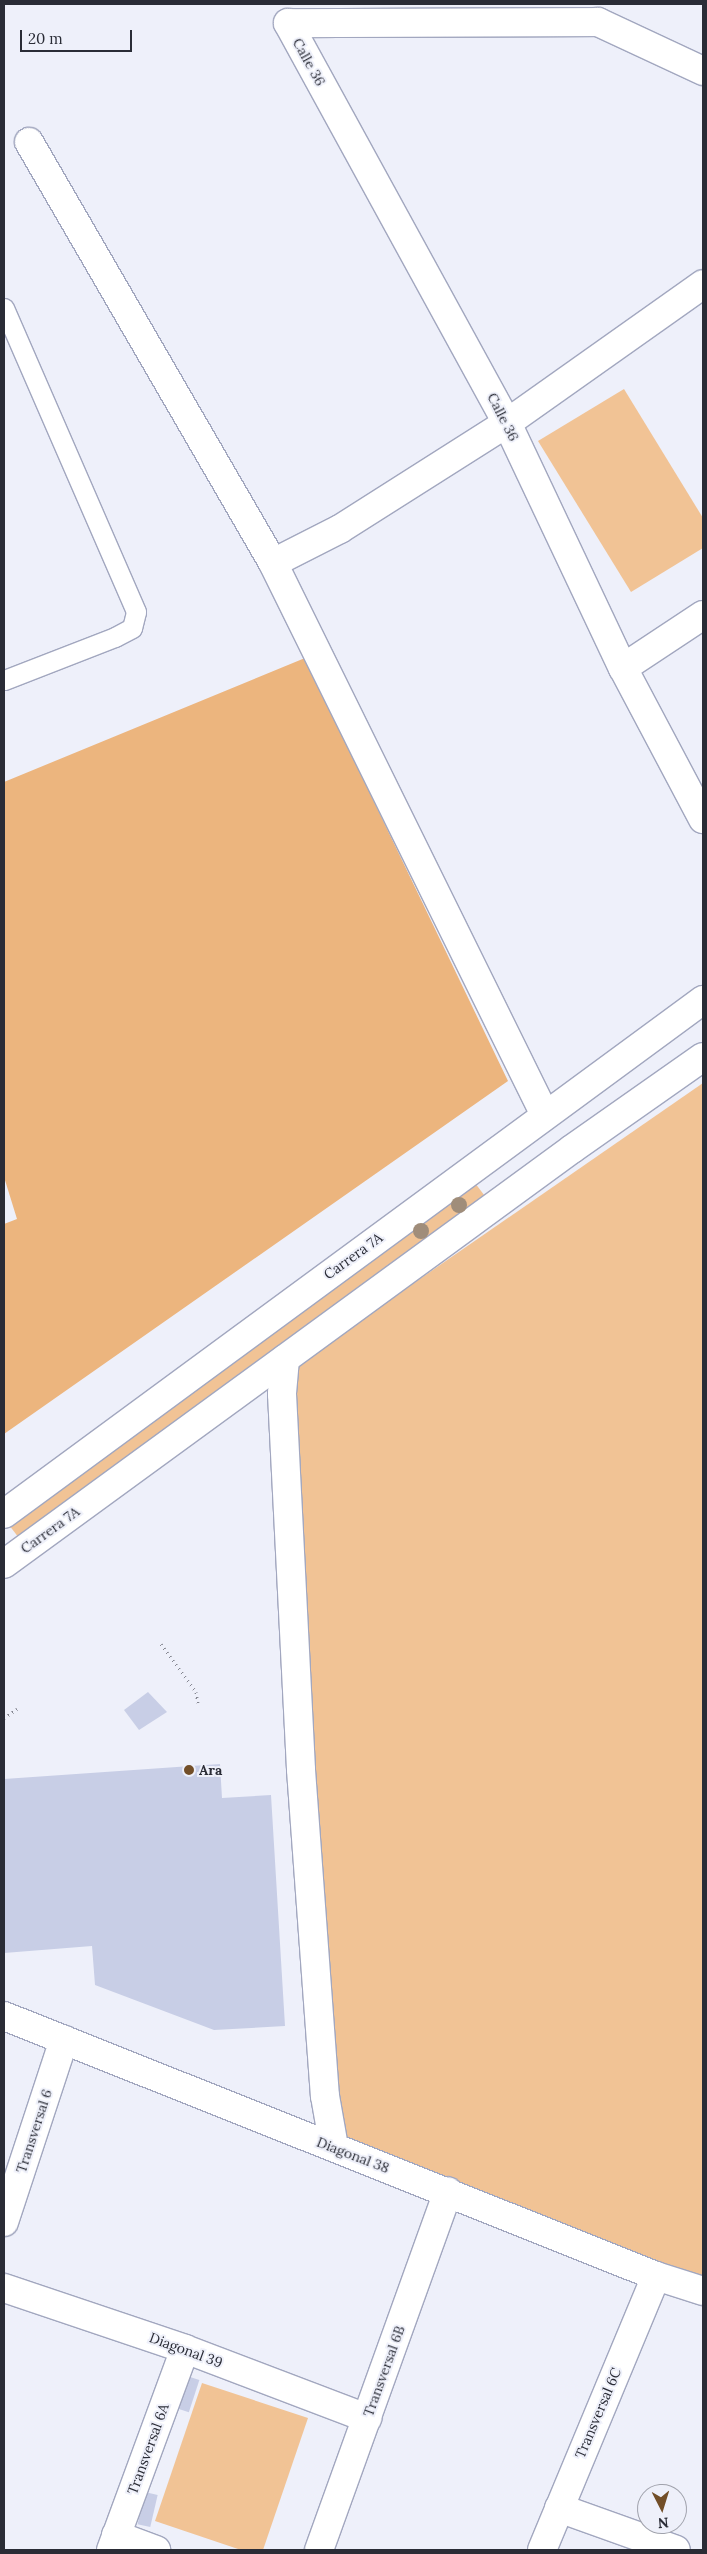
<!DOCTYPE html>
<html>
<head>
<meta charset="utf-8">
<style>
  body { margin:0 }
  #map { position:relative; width:707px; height:2554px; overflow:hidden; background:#eef0fa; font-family:Lora,serif }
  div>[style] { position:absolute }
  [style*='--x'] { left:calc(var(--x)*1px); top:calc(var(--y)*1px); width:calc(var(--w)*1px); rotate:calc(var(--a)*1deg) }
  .green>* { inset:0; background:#f1c395; transform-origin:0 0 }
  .forest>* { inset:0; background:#ecb57e }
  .building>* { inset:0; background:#c8cee6; transform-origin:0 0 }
  .path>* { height:3px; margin-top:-1.5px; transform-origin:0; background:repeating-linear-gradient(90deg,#858791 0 1px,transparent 0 5px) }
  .roads { filter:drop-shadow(1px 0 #a2a7bf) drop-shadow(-1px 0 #a2a7bf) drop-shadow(0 1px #a2a7bf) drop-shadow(0 -1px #a2a7bf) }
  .lane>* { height:19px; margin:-9.5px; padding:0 9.5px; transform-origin:9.5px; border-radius:9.5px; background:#fff }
  .street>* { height:28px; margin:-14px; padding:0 14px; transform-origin:14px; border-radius:14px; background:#fff }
  .secondary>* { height:28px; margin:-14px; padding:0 14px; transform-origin:14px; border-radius:14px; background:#fff }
  .trees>* { width:16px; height:16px; margin:-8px; border-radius:50%; background:#a08d7a }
  .dots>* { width:14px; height:14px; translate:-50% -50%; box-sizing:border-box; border:2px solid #eef0fa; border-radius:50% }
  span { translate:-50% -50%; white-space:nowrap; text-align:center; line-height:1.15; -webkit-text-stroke:4px #eef0fa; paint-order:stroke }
  .street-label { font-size:14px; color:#2a2c36 }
  .poi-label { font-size:14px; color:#2a2c36; font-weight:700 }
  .left { translate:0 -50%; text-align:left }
  .frame { position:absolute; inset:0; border:5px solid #2a2c36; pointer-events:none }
  .north { position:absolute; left:637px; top:2484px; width:50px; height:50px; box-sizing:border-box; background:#eef0fa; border:1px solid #a0a2ac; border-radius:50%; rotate:175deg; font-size:14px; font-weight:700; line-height:20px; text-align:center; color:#2a2c36 }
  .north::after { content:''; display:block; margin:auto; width:18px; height:22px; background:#724e28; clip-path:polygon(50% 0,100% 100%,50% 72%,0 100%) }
  .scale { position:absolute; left:20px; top:30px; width:112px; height:22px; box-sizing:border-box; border:2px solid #2a2c36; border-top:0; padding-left:6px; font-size:15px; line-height:18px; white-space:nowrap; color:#2a2c36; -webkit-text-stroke:4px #eef0fa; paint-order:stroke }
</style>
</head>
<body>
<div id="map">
  <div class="green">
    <i style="clip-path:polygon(624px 389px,703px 518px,703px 548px,631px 592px,538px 441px)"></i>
    <i style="clip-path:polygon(703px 1083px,703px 2291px,334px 2147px,294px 1366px)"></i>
    <i style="left:472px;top:1179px;width:26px;height:578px;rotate:53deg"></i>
    <i style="clip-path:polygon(202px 2383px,308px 2418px,263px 2550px,241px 2550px,155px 2521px)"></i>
  </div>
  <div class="forest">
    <i style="clip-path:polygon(305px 658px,508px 1081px,4px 1434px,4px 1224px,17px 1219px,4px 1177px,4px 782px)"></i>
  </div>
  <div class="building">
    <i style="clip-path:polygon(148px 1692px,167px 1712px,139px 1730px,124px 1710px)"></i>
    <i style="clip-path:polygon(220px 1764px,222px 1798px,271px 1795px,285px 2026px,214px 2030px,95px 1985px,92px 1946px,4px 1953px,4px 1779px)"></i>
    <i style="left:187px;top:2376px;width:13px;height:34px;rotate:18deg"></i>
    <i style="left:145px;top:2492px;width:13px;height:33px;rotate:13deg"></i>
  </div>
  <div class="path">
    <i style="--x:161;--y:1644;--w:59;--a:53.9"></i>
    <i style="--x:196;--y:1692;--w:11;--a:80"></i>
    <i style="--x:4;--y:1718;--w:16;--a:-35"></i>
  </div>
  <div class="roads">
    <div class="lane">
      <i style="--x:4;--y:308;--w:331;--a:66.5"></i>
      <i style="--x:136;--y:612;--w:16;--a:104"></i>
      <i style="--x:132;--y:628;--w:19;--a:152"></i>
      <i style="--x:115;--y:637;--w:119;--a:158.8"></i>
    </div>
    <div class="street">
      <i style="--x:703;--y:71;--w:116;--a:-155"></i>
      <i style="--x:598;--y:22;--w:310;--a:179.8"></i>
      <i style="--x:288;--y:23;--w:456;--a:61.3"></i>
      <i style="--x:507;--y:423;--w:271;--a:64.7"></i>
      <i style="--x:623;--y:668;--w:171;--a:62.1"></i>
      <i style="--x:29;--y:142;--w:487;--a:59.9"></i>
      <i style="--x:273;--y:563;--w:615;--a:63.77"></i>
      <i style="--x:273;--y:563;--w:75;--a:-26.9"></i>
      <i style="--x:340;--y:529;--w:198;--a:-32.4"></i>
      <i style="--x:507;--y:423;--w:240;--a:-35.3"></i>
      <i style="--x:623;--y:668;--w:96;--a:-33.5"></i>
      <i style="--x:285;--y:1359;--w:35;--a:95"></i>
      <i style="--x:282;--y:1394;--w:376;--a:87.1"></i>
      <i style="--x:301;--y:1770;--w:327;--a:85.8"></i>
      <i style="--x:325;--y:2096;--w:52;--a:80"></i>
      <i style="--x:4;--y:2222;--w:192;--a:-71.8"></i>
      <i style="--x:4;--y:2288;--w:191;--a:18.6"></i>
      <i style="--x:185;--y:2349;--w:195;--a:20.8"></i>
      <i style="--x:559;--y:2508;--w:124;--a:19.7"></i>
      <i style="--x:116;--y:2535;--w:43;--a:20.6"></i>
      <i style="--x:111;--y:2550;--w:214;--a:-69.8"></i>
      <i style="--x:319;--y:2550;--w:381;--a:-70.2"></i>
      <i style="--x:542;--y:2550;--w:297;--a:-67.4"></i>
    </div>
    <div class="secondary">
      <i style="--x:4;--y:1514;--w:868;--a:-36.33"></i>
      <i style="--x:4;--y:1564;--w:703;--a:-36.15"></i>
      <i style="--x:572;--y:1149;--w:160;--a:-35.1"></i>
      <i style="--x:4;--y:2016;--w:702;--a:21.74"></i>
      <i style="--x:656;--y:2276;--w:49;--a:17.7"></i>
    </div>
  </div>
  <div class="trees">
    <i style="left:459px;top:1205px"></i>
    <i style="left:421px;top:1231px"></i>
  </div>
  <div class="dots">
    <i style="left:189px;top:1770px;background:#724e28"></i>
  </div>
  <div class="street-label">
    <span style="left:309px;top:62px;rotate:61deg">Calle 36</span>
    <span style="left:503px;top:417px;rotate:63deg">Calle 36</span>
    <span style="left:353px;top:1256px;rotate:-36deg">Carrera 7A</span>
    <span style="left:50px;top:1530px;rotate:-36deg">Carrera 7A</span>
    <span style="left:34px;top:2131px;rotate:-72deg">Transversal 6</span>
    <span style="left:353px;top:2155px;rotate:21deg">Diagonal 38</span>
    <span style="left:186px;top:2350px;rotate:20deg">Diagonal 39</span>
    <span style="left:384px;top:2371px;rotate:-70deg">Transversal 6B</span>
    <span style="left:598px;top:2413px;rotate:-67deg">Transversal 6C</span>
    <span style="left:148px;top:2449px;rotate:-70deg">Transversal 6A</span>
  </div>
  <div class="poi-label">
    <span class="left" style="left:199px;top:1770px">Ara</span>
  </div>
  <div class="frame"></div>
  <div class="north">N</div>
  <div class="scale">20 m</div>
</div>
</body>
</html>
